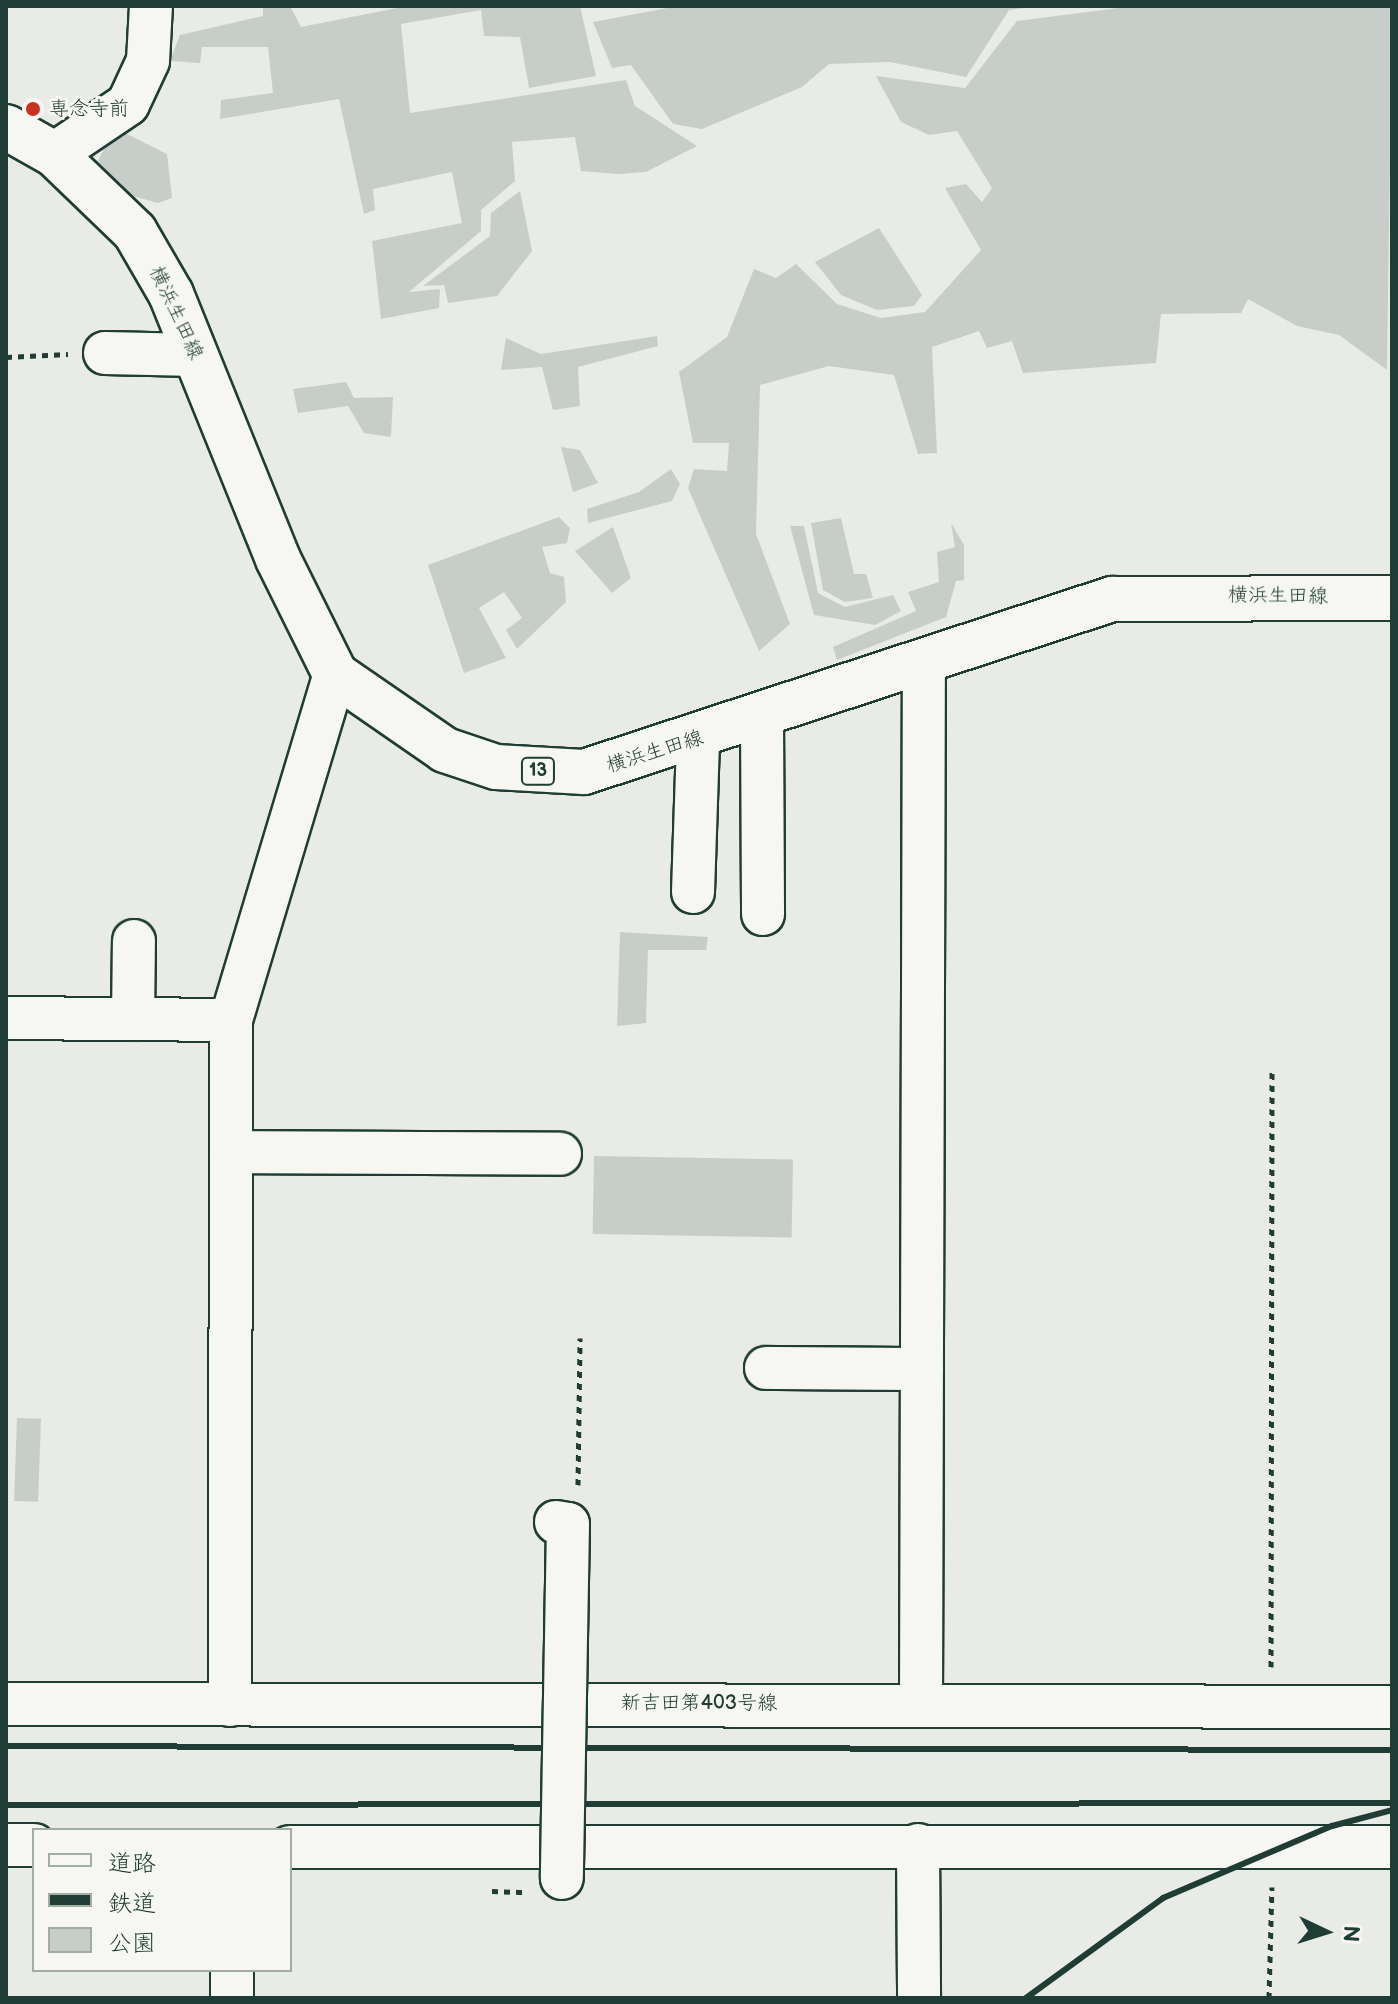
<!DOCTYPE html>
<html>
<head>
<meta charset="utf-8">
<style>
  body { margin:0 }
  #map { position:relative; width:1398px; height:2004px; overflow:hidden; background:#e9ebe7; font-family:"Balsamiq Sans","Klee One",sans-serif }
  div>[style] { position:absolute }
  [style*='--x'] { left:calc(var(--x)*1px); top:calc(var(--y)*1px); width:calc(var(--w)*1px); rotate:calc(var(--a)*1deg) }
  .green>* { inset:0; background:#c7cec9; transform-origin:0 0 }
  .path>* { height:5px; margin-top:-2.5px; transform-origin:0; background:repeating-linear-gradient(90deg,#1f3d34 0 6px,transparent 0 12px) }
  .roads { filter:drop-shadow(2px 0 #1f3d34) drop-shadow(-2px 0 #1f3d34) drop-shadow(0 2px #1f3d34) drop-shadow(0 -2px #1f3d34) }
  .minor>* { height:42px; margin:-21px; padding:0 21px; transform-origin:21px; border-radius:21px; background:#f6f6f2 }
  .major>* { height:44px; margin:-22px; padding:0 22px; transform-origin:22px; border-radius:22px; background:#f6f6f2 }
  .rail>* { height:6px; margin:-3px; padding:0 3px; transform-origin:3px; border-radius:3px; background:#1f3d34 }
  .bridges { filter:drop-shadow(2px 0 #1f3d34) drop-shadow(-2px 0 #1f3d34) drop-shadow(0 2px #1f3d34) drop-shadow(0 -2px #1f3d34) }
  .minor-bridge>* { height:42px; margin:-21px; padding:0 21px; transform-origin:21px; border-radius:21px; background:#f6f6f2 }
  .dots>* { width:22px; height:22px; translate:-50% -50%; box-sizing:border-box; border:4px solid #f6f6f2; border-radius:50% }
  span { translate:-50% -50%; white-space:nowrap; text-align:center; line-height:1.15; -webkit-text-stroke:6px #f6f6f2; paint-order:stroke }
  .shield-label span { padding:2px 6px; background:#f6f6f2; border:2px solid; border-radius:6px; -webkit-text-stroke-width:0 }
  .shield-label { font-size:18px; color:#1f3d34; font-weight:700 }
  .poi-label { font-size:20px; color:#1f3d34 }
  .left { translate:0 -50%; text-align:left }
  .street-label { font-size:20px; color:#1f3d34 }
  .frame { position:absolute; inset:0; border:8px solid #1f3d34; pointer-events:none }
  .legend { position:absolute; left:32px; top:1828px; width:260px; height:144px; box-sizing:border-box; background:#f6f6f2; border:2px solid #a0aca6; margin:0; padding:10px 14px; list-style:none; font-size:24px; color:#1f3d34 }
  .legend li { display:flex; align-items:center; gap:16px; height:40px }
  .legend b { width:40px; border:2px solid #a0aca6 }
  .north { position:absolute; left:1286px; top:1892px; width:80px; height:80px; -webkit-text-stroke:6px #f6f6f2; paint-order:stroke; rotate:94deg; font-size:22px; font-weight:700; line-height:32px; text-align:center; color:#1f3d34 }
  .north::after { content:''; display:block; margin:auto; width:28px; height:36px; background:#1f3d34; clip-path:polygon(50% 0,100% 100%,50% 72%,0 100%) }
</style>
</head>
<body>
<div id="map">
  <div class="green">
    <i style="clip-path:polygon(263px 6px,290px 6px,301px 27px,407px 6px,580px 6px,596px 76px,529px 88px,520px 37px,484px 36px,481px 10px,401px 24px,410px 113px,626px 80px,635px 106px,697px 146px,646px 172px,618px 174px,581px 171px,575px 137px,512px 142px,515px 181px,481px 210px,481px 231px,409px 292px,440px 289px,439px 308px,381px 319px,372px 241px,462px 223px,452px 172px,373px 189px,375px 210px,364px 214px,339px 99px,220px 119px,221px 100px,273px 93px,268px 47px,202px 47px,200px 63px,170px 61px,180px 35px,263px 16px)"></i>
    <i style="clip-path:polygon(678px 6px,1040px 6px,1009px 10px,966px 77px,890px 62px,829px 64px,802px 87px,702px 129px,673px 124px,631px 65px,612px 68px,593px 22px)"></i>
    <i style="clip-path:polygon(1134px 6px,1392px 6px,1387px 370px,1339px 335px,1297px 326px,1248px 299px,1241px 313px,1161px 314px,1156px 363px,1023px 373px,1012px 341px,987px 348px,979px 331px,932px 347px,937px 453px,918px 454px,894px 375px,829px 366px,760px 385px,756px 534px,790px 624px,759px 651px,688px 488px,694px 469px,727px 471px,729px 443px,693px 443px,679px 372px,727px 337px,754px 269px,776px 278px,796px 264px,837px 304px,881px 318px,925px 312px,981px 250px,945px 188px,966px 184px,982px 202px,992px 188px,957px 131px,929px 135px,901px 122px,876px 76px,965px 88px,1017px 21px)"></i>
    <i style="clip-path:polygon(123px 132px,167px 154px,172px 198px,158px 203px,129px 195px,98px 161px,110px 137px)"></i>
    <i style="clip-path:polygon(520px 191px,532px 251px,497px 296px,448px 303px,444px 285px,423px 286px,490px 236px,491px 213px)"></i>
    <i style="clip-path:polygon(879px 228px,922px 295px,914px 306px,877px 310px,841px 295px,815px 262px)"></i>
    <i style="clip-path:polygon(657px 336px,658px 346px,578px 367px,580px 406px,553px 410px,542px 367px,501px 370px,506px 338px,541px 354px)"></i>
    <i style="clip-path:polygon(346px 382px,354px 398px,393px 397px,391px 437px,364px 433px,348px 406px,298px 413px,293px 389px)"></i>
    <i style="clip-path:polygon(561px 447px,580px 450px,598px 483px,573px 492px)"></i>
    <i style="clip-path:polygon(671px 469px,680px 484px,672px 501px,588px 523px,587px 509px,639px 492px)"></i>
    <i style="clip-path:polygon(559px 517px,570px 528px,567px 543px,542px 547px,550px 573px,564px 577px,566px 602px,517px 649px,506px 630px,522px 618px,504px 592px,479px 608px,506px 658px,464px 673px,428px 565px)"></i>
    <i style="clip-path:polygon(841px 518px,854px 574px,866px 574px,873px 598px,845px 602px,823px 590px,811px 523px)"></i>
    <i style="clip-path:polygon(951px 523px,964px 545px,964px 580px,956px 581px,946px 617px,837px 660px,833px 647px,916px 611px,908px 592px,939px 582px,937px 552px,955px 547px)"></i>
    <i style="clip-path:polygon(790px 526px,804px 526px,818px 593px,845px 607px,893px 595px,901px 611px,875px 625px,814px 615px)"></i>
    <i style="clip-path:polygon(613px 527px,631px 578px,612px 593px,575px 551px)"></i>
    <i style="clip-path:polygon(620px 932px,708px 937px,706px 950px,648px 950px,646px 1023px,617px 1026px)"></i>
    <i style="left:594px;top:1156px;width:199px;height:78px;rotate:1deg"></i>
    <i style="left:17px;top:1418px;width:24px;height:83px;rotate:2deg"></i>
  </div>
  <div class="path">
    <i style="--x:6;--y:357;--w:62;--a:-2.8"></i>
    <i style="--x:578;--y:1485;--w:147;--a:-89.2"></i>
    <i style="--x:1271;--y:1667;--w:595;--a:-89.9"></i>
    <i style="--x:492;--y:1891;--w:34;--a:2"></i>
    <i style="--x:1269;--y:1998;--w:111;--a:-88.5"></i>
  </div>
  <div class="roads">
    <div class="minor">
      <i style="--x:54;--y:154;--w:89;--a:-34"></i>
      <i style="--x:128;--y:104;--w:47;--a:-65.1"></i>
      <i style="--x:148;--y:61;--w:55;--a:-86.9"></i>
      <i style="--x:105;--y:353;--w:91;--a:1.3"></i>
      <i style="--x:762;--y:717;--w:197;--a:89.7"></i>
      <i style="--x:693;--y:892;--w:154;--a:-88.1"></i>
      <i style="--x:6;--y:1018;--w:225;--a:0.5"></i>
      <i style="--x:133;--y:1019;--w:78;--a:-89.3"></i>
      <i style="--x:231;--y:1152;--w:329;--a:0.3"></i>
      <i style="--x:766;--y:1368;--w:156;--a:0.4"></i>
      <i style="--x:6;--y:1704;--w:1386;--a:0.12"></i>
      <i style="--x:921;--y:1704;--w:1044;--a:-89.84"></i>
      <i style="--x:230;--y:1705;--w:685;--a:-89.92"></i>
      <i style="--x:231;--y:1020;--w:361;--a:-73.3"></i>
      <i style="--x:6;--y:1845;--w:28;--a:0"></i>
      <i style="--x:918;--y:1845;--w:153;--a:89.6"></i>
      <i style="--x:290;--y:1847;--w:1102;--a:0"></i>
      <i style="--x:232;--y:1998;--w:28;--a:-90"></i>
    </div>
    <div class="major">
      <i style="--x:6;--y:127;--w:55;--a:29.4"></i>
      <i style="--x:54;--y:154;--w:112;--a:43.9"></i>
      <i style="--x:135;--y:232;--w:72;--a:59.9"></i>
      <i style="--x:171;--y:294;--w:286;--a:68"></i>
      <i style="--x:278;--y:559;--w:128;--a:63.6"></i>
      <i style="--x:335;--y:674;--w:134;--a:34.6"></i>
      <i style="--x:445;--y:750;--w:54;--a:18.4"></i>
      <i style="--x:496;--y:767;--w:88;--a:3.3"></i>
      <i style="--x:584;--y:772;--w:556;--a:-18.14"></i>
      <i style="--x:1112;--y:599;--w:280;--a:-0.2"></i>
    </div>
  </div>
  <div class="rail">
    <i style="--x:6;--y:1746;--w:1386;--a:0.17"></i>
    <i style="--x:6;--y:1805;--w:1386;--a:-0.08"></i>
    <i style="--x:1026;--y:1998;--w:170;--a:-36.1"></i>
    <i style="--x:1163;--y:1898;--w:184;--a:-23.1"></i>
    <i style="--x:1332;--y:1826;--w:62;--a:-14.9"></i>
  </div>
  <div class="bridges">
    <div class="minor-bridge">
      <i style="--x:556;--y:1522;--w:12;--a:9"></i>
      <i style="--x:568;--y:1524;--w:354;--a:91"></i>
    </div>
  </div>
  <div class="dots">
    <i style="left:33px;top:109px;background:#c8321e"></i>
  </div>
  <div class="shield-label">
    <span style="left:538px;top:771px">13</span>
  </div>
  <div class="poi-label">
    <span class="left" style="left:49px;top:109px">専念寺前</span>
  </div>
  <div class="street-label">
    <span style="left:176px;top:313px;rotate:65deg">横浜生田線</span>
    <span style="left:1278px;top:596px;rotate:1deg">横浜生田線</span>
    <span style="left:655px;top:752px;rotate:-17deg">横浜生田線</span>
    <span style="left:699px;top:1703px">新吉田第403号線</span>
  </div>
  <div class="frame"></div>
  <ul class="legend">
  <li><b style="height:10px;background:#f6f6f2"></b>道路</li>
  <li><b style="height:10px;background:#1f3d34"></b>鉄道</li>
  <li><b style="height:22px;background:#c7cec9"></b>公園</li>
  </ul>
  <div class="north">N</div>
</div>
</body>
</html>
